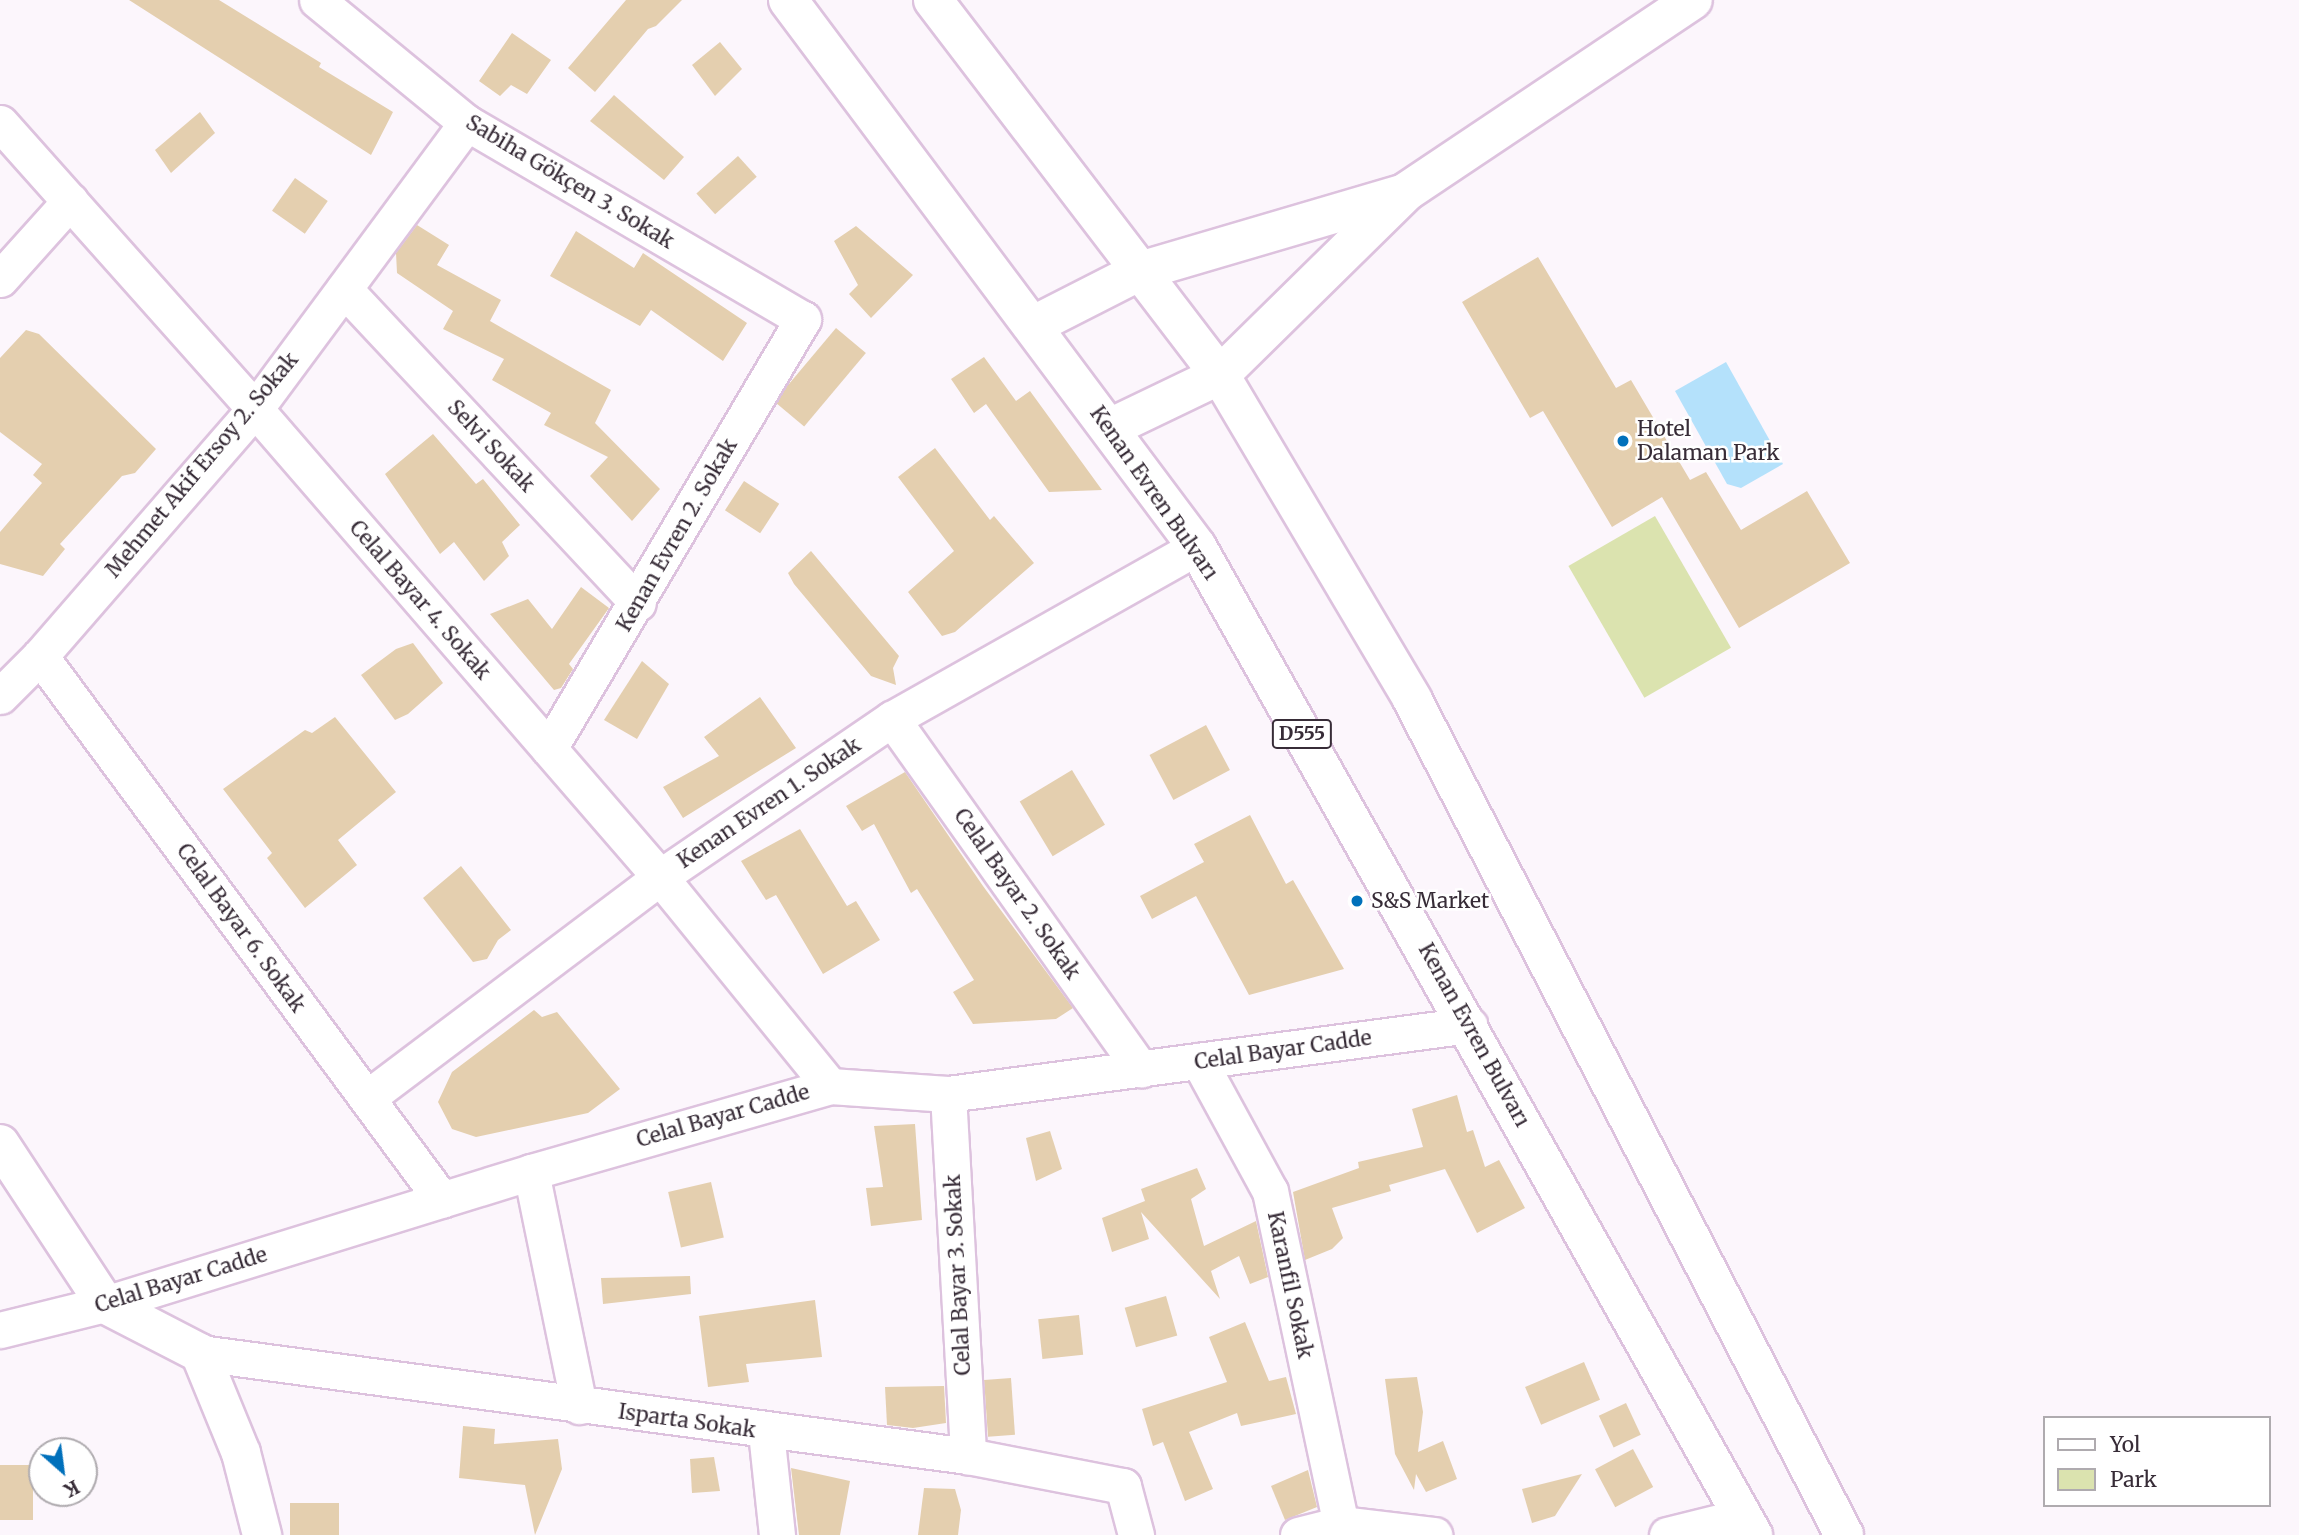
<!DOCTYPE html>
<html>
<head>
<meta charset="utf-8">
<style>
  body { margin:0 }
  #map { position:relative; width:2299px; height:1535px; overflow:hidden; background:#fcf6fc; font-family:Merriweather,serif }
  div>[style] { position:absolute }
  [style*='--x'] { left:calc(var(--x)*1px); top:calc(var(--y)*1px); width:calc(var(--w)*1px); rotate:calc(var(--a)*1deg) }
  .green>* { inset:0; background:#dbe3af; transform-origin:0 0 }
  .water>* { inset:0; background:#b4e1fb }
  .building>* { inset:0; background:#e4cfaf; transform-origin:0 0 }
  .roads { filter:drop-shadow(2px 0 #ddc2de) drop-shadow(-2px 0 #ddc2de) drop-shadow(0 2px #ddc2de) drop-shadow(0 -2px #ddc2de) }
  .minor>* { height:35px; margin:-17.5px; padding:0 17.5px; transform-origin:17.5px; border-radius:17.5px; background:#fff }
  .tertiary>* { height:38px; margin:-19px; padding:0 19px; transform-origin:19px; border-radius:19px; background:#fff }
  .primary>* { height:38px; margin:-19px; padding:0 19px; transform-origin:19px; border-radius:19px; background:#fff }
  .dots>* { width:19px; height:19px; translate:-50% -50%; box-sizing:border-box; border:4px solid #fff; border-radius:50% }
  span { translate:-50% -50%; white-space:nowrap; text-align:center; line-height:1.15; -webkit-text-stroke:5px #fff; paint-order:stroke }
  .shield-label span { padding:2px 5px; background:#fff; border:2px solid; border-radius:5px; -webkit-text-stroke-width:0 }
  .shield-label { font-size:19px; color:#372c37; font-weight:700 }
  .street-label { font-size:21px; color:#372c37 }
  .poi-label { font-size:21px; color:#372c37 }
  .left { translate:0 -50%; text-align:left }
  .legend { position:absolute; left:2043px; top:1416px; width:228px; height:91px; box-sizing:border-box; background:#fff; border:2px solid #afabaf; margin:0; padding:9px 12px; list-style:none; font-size:21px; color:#372c37 }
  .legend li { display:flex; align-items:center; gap:14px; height:35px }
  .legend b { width:35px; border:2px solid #afabaf }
  .north { position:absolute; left:28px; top:1437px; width:70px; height:70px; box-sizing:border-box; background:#fff; border:2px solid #afabaf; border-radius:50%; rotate:152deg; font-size:19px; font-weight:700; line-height:28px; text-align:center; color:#372c37 }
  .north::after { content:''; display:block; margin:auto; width:24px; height:32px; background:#0070bb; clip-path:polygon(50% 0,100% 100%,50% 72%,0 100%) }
</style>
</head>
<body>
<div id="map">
  <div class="green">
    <i style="left:1655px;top:516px;width:152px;height:100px;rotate:60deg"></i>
  </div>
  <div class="water">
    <i style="clip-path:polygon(1726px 362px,1783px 464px,1741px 488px,1727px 484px,1675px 391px)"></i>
  </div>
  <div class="building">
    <i style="clip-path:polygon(129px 0,219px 0,321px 63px,319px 67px,393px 112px,371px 155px)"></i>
    <i style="clip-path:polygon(626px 0,682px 0,656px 26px,648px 29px,595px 92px,568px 68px)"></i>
    <i style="clip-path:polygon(512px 33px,551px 60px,527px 94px,511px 85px,500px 96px,479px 81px)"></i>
    <i style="clip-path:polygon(720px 42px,742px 69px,715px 96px,692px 65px)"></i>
    <i style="clip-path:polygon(614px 95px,684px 157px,664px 180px,590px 121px)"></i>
    <i style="clip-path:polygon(200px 112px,215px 133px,171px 173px,155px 150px)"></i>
    <i style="left:738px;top:156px;width:28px;height:56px;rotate:48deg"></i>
    <i style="left:295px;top:178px;width:40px;height:40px;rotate:35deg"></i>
    <i style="clip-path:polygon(417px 225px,449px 245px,437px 265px,501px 300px,490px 321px,611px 390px,595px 423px,660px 489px,632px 521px,590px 476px,608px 457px,544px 425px,551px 413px,492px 380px,504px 359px,443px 329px,453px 311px,397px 273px,396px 253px)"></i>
    <i style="clip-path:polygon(856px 226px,913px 275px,871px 318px,849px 294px,858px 285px,834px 241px)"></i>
    <i style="clip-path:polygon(576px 231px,634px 268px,643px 253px,747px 323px,723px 361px,651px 310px,640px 326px,550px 276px)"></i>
    <i style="clip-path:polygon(1538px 257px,1616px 388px,1631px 380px,1690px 480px,1706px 472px,1741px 530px,1807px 491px,1850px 563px,1739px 628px,1662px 497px,1612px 527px,1543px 411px,1530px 418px,1462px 302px)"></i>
    <i style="left:836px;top:328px;width:39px;height:96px;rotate:40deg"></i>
    <i style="clip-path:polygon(26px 330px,39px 334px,156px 449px,135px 473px,122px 476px,60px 544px,65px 549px,43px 576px,0 564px,0 532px,42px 483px,33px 475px,42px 464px,0 432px,0 358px)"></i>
    <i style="clip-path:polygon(984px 357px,1016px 401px,1030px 391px,1102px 490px,1049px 492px,986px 404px,974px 413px,951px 379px)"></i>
    <i style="clip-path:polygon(433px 434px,476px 484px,483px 479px,520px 525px,502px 542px,509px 556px,484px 581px,454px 542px,440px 554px,385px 474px)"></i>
    <i style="clip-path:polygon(935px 448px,990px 520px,994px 516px,1034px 563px,955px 632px,942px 636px,908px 592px,954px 551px,898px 477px)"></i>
    <i style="left:744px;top:481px;width:42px;height:35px;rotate:33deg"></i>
    <i style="clip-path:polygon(811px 551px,899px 656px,893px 668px,896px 685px,871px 676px,794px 584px,788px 573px)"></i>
    <i style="clip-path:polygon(581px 587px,609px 608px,569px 664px,573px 669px,561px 688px,554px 690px,490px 614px,528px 599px,552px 629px)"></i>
    <i style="clip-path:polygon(413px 643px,443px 683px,408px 714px,395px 720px,361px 675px,396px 649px)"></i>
    <i style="clip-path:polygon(642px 661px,669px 684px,637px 739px,604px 720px)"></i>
    <i style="clip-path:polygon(760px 697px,796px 748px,683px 818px,663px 787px,719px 756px,704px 737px)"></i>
    <i style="clip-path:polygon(335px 717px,396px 792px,338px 840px,357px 865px,305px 908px,267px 858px,272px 853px,223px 789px,305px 730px,312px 733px)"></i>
    <i style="left:1206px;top:725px;width:51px;height:64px;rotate:62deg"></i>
    <i style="left:1072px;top:770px;width:64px;height:61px;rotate:59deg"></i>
    <i style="clip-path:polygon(905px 772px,983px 886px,1073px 1008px,1056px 1019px,973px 1024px,953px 992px,974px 980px,917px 889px,911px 893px,874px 824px,862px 831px,846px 806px)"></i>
    <i style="clip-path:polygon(1250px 815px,1286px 884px,1293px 880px,1344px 969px,1249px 995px,1196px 896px,1152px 919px,1140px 896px,1204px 862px,1194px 844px)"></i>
    <i style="clip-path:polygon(800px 829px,847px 906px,856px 901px,880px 940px,823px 974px,776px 895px,766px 900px,741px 861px)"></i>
    <i style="clip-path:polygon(461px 866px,511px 930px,498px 940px,487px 959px,473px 962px,423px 898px)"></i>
    <i style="clip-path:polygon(534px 1010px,542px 1017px,557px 1012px,620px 1089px,588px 1113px,476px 1137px,452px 1129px,438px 1102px,452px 1072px)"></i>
    <i style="clip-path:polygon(1457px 1095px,1467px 1132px,1473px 1130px,1485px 1167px,1499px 1160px,1525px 1208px,1477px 1233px,1445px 1169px,1389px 1185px,1391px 1191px,1332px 1208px,1343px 1238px,1332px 1249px,1305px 1260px,1293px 1192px,1359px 1168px,1358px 1162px,1423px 1147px,1412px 1109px)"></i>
    <i style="clip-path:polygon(915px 1124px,922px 1220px,871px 1226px,866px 1188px,883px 1187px,874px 1126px)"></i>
    <i style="clip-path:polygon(1050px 1131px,1062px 1169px,1036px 1181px,1026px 1138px)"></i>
    <i style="clip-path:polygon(1197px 1168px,1206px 1189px,1191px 1199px,1204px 1246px,1256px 1221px,1268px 1277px,1250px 1284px,1239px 1256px,1211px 1271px,1220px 1299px,1141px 1212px,1149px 1239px,1112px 1252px,1102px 1218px,1145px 1201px,1141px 1189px)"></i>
    <i style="left:711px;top:1182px;width:57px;height:44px;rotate:77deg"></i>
    <i style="clip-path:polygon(690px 1276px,691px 1294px,603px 1304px,601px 1278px)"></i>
    <i style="left:1166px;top:1296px;width:41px;height:43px;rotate:74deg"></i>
    <i style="clip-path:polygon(815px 1300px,822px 1357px,746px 1364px,749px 1382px,708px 1387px,699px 1316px)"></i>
    <i style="left:1079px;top:1315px;width:40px;height:41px;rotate:84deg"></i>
    <i style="clip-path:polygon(1245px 1322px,1269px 1381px,1286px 1377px,1296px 1414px,1241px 1426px,1237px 1413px,1189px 1432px,1213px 1489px,1185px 1501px,1163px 1442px,1153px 1446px,1142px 1409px,1227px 1382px,1209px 1337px)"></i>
    <i style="left:1584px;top:1362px;width:41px;height:64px;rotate:67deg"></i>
    <i style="clip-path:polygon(1417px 1377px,1423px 1412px,1418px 1452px,1443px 1441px,1457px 1479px,1426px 1492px,1416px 1474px,1414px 1490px,1395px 1454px,1385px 1379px)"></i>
    <i style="left:1011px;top:1378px;width:57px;height:27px;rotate:86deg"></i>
    <i style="clip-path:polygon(944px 1386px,946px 1423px,913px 1428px,887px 1425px,885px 1387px)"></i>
    <i style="left:1626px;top:1403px;width:35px;height:30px;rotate:65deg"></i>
    <i style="clip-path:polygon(463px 1426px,495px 1429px,494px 1444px,558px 1439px,562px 1469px,535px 1535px,525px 1485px,459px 1478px)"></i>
    <i style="left:1633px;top:1449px;width:43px;height:43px;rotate:62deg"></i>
    <i style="clip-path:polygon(714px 1457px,720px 1491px,692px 1493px,690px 1459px)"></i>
    <i style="left:33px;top:1465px;width:55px;height:33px;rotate:90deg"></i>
    <i style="clip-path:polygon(791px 1468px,850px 1481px,840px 1535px,799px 1535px)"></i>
    <i style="clip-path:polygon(1308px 1470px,1317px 1507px,1285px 1520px,1271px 1486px)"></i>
    <i style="clip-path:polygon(1582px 1474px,1555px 1516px,1532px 1523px,1522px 1489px)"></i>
    <i style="clip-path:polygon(924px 1488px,955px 1489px,961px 1510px,958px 1535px,918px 1535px)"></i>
    <i style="left:290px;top:1503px;width:49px;height:32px"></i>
  </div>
  <div class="roads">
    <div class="minor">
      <i style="--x:317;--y:0;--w:194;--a:39.4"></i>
      <i style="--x:467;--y:123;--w:389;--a:30.3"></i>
      <i style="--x:803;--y:319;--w:499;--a:120.6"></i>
      <i style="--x:0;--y:123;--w:383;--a:48.3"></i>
      <i style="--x:255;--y:409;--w:619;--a:49.13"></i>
      <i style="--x:660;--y:877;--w:269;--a:50.9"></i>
      <i style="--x:0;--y:279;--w:105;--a:-48.1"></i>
      <i style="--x:344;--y:289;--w:430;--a:46.9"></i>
      <i style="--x:40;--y:656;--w:676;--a:53.54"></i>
      <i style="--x:0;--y:696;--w:57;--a:-45"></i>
      <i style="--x:40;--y:656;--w:327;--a:-49"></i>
      <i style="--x:255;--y:409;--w:356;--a:-53.5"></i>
      <i style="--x:892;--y:719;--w:430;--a:54.6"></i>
      <i style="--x:1199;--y:1061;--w:148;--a:61.4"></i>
      <i style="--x:1270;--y:1191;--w:340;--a:78"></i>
      <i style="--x:948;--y:1094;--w:363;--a:86.8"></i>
      <i style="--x:367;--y:1098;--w:367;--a:-37"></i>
      <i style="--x:660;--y:877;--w:281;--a:-34.3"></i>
      <i style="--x:892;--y:719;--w:350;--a:-29.4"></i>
      <i style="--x:531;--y:1172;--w:239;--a:78.4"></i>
      <i style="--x:0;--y:1330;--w:108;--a:-13.9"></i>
      <i style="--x:105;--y:1304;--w:446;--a:-17.2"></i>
      <i style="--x:531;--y:1172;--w:311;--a:-16"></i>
      <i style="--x:830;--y:1086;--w:118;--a:3.9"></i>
      <i style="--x:948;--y:1094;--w:526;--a:-7.54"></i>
      <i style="--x:200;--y:1353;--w:775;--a:7.64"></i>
      <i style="--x:968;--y:1456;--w:158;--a:11"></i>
      <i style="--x:1123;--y:1486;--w:51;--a:75.1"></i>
      <i style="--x:766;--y:1432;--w:104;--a:83.9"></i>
      <i style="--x:1298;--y:1535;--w:44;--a:-14.3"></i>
      <i style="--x:1341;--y:1524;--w:94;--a:6.7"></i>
      <i style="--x:1667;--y:1535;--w:78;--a:-14"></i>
    </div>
    <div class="tertiary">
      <i style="--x:1140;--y:271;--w:272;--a:-16.4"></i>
      <i style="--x:1220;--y:375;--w:261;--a:-44.5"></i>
      <i style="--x:1406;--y:192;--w:345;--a:-33.8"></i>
      <i style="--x:0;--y:1144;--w:191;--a:56.7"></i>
      <i style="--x:105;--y:1304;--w:107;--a:27.3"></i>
      <i style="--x:200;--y:1353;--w:108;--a:67.7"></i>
      <i style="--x:241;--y:1453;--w:85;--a:75.6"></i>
    </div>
    <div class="primary">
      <i style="--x:788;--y:0;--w:683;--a:53.21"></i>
      <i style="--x:1197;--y:547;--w:1134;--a:60.63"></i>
      <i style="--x:933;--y:0;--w:472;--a:52.6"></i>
      <i style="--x:1220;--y:375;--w:377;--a:59.3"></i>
      <i style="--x:1412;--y:699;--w:941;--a:62.67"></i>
      <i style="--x:1034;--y:325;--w:119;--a:-27"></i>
      <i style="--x:1110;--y:428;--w:122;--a:-25.7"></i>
    </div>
  </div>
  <div class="dots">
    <i style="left:1623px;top:441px;background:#0070bb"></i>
    <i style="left:1357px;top:901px;background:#0070bb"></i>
  </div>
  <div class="shield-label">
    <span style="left:1302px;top:734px">D555</span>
  </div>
  <div class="street-label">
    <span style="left:570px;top:182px;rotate:31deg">Sabiha Gökçen 3. Sokak</span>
    <span style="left:491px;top:446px;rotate:47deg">Selvi Sokak</span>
    <span style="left:202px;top:465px;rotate:-50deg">Mehmet Akif Ersoy 2. Sokak</span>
    <span style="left:1154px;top:493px;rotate:55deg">Kenan Evren Bulvarı</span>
    <span style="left:677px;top:535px;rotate:-60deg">Kenan Evren 2. Sokak</span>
    <span style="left:420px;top:600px;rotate:49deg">Celal Bayar 4. Sokak</span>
    <span style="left:769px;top:803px;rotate:-34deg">Kenan Evren 1. Sokak</span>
    <span style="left:1017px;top:894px;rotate:55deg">Celal Bayar 2. Sokak</span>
    <span style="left:241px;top:928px;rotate:54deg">Celal Bayar 6. Sokak</span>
    <span style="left:1474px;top:1035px;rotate:61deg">Kenan Evren Bulvarı</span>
    <span style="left:1283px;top:1050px;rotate:-8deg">Celal Bayar Cadde</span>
    <span style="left:723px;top:1116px;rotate:-16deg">Celal Bayar Cadde</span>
    <span style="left:958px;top:1275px;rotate:-93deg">Celal Bayar 3. Sokak</span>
    <span style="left:181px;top:1280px;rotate:-17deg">Celal Bayar Cadde</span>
    <span style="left:1290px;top:1285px;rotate:78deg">Karanfil Sokak</span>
    <span style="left:687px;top:1421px;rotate:8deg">Isparta Sokak</span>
  </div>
  <div class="poi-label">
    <span class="left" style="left:1637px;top:441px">Hotel<br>Dalaman Park</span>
    <span class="left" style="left:1371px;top:901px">S&amp;S Market</span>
  </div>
  <ul class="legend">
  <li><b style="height:9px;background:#fff"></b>Yol</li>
  <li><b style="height:19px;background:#dbe3af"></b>Park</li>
  </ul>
  <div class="north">K</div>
</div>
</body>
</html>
